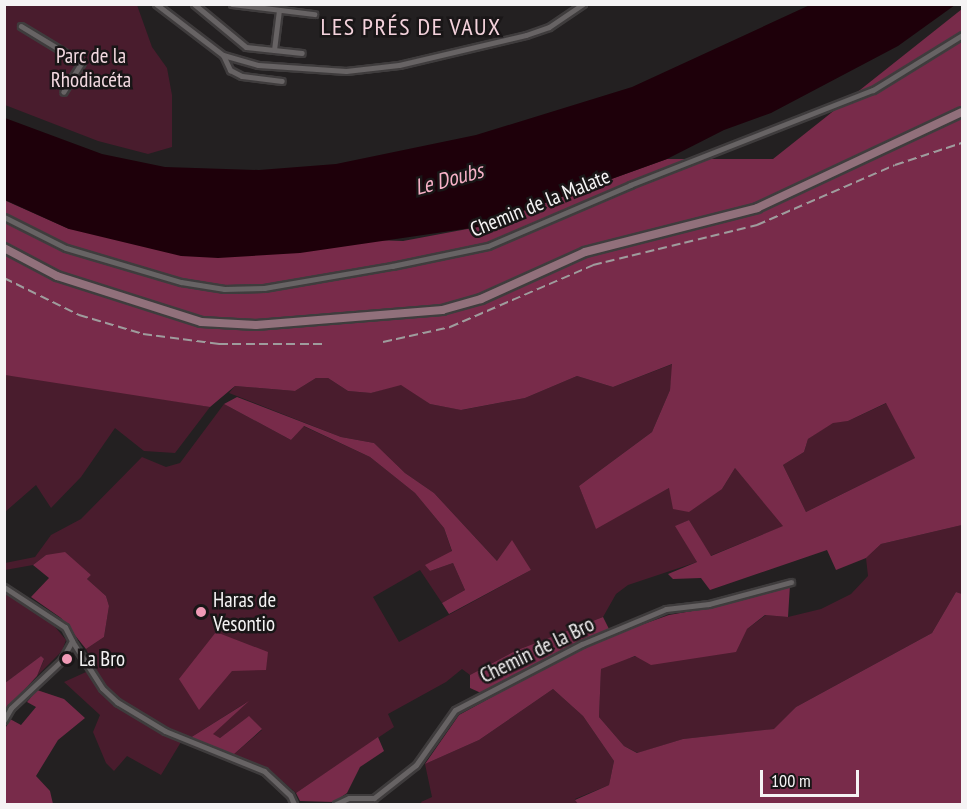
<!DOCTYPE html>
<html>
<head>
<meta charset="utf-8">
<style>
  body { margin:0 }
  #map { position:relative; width:967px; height:809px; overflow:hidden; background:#232021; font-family:"PT Sans Narrow",sans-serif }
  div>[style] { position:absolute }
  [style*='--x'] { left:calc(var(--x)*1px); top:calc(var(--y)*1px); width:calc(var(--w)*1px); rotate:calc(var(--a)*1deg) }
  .green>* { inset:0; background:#491c2d }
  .forest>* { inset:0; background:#782b4a }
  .water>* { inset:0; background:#1e000a }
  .roads { filter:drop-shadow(2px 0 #3f3c3d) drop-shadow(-2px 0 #3f3c3d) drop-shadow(0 2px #3f3c3d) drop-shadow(0 -2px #3f3c3d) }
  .pedestrian>* { height:4.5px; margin:-2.25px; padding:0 2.25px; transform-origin:2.25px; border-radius:2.25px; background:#676364 }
  .minor>* { height:5px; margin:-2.5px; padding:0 2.5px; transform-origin:2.5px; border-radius:2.5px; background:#676364 }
  .secondary>* { height:8px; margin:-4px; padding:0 4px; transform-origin:4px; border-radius:4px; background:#91707b }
  .rail>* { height:2px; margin-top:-1px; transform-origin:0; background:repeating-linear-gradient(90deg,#9f9c9d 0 9px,transparent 0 13.5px) }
  .dots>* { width:16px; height:16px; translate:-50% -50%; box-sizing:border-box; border:3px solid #191617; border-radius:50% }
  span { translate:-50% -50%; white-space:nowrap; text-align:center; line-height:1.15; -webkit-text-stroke:5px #191617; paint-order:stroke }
  .park-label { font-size:21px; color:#f2d9e0 }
  .street-label { font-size:21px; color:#f5f3f4 }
  .poi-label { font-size:21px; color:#f5f3f4 }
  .left { translate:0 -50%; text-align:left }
  .water-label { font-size:22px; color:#f6b1c7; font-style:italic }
  .quarter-label { font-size:24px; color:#f5d3dd; letter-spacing:1.5px }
  .frame { position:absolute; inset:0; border:6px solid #f5f3f4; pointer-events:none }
  .scale { position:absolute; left:760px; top:770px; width:99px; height:27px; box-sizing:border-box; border:3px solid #f5f3f4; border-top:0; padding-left:8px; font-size:18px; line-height:21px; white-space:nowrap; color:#f5f3f4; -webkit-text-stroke:4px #191617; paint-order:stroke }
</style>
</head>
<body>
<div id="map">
  <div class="green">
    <i style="clip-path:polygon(5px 5px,137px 5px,152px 47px,167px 68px,172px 95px,172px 147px,148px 154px,98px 141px,5px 105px)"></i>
    <i style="clip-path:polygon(673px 364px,670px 390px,652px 432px,579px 486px,596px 528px,669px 488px,722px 489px,735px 468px,784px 526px,710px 556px,689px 520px,676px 526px,697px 562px,628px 585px,616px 594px,603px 617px,515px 651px,470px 675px,462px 669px,446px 682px,388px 714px,394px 727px,296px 793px,273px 773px,233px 755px,262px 730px,248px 717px,220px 738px,212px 734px,247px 702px,190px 738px,139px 713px,104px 685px,86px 649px,104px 637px,109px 606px,106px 596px,87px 579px,91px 575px,46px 555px,33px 565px,5px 570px,5px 563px,35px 557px,51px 535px,81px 519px,142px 457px,166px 467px,180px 463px,224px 404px,291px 440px,303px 426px,370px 457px,415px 493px,444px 528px,452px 552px,426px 565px,430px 571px,453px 563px,465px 590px,442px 603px,420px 570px,373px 597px,399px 642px,531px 570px,498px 562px,434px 493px,405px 473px,374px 443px,341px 437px,229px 393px,235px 386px,295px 391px,316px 378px,328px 378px,348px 391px,371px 393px,401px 384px,430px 404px,462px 410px,525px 398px,577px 376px,613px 387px)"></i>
    <i style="clip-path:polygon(5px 375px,33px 377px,210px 407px,175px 453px,144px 451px,115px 428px,81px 477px,51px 508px,36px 485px,5px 512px)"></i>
    <i style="clip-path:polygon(887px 403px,915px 458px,806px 512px,783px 465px,804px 452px,808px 439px,833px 422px,848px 421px)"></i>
    <i style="clip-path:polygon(962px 525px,962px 594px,956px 592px,932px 633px,796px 707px,775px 729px,683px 739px,638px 753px,624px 746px,599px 717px,601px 669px,613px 662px,747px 629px,766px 615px,788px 617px,821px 609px,851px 594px,868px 576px,866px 558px,881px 544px)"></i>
    <i style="clip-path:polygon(4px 593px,51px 622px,66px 640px,62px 651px,37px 676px,44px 660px,41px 656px,5px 683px)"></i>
    <i style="clip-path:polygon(86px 672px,114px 706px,181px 742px,161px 775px,127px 756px,114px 771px,106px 763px,93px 732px,100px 715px,64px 682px)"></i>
    <i style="clip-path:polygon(553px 689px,583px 716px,614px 761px,609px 785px,575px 799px,578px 804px,422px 804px,421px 802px,432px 797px,425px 764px,479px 740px)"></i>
  </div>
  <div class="forest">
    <i style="clip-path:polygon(evenodd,962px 9px,962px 525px,881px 544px,866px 558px,836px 570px,827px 550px,710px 590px,701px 578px,673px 579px,668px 574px,697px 562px,675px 526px,689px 520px,711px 556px,783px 526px,735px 468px,722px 489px,689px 512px,673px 509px,669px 488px,596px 529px,579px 486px,652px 432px,670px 390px,672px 364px,613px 387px,577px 376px,525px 398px,461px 410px,430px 404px,401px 385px,371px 393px,348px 391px,328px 378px,316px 378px,295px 391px,235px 386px,210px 407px,5px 375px,4px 200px,69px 229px,403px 241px,478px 227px,667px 159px,773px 159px,962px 9px,886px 403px,915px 458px,806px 512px,783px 465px,804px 452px,808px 439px,833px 423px,848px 421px,886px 403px)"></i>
    <i style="clip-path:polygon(237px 397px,341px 437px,374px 443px,405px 473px,434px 493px,497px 561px,512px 540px,531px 570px,449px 614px,442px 603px,465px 590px,453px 563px,430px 571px,425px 565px,452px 551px,444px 528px,415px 493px,370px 457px,304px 426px,291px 440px,224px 404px)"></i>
    <i style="clip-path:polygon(65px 552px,91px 575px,87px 579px,106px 596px,109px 606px,104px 637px,86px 649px,61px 618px,31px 597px,49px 578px,33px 565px,46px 555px)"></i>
    <i style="clip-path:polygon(790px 585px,788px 617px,765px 615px,747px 629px,736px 652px,651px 665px,635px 656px,601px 669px,599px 717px,624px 746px,637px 753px,683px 739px,774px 729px,796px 707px,932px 633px,956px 592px,962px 594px,962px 804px,578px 804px,575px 800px,609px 785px,614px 761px,583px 716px,553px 689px,479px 740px,425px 764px,459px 715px,590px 643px,669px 615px,709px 608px)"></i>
    <i style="clip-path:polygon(603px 617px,609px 629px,481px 693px,470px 688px,470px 675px,515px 651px)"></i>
    <i style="clip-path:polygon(216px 632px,268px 652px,266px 670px,232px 671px,199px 710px,179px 679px)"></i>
    <i style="clip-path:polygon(41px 656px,44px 659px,37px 676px,5px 711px,5px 683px)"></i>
    <i style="clip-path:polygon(37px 690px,64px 699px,85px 718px,58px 740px,36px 776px,50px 791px,53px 804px,5px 804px,5px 729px,10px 719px,21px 725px,36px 707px,27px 702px)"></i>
    <i style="clip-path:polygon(249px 701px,213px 734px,220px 738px,249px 716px,262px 729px,233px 755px,190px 738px)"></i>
    <i style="clip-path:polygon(378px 737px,384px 751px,360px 767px,347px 793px,334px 802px,300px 801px,296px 793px)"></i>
  </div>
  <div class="water">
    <i style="clip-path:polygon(812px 4px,955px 5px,898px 46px,771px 113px,724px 130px,667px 159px,478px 227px,300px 253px,218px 258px,181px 256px,69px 229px,5px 200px,5px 118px,102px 154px,165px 167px,259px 170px,336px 164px,476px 135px,632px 87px)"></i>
  </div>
  <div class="roads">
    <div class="pedestrian">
      <i style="--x:21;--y:26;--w:71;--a:31.2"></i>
      <i style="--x:82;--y:63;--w:34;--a:122"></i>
    </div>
    <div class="minor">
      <i style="--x:156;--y:4;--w:84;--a:37.3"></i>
      <i style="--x:223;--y:55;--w:36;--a:16"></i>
      <i style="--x:258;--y:65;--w:88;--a:3.9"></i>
      <i style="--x:346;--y:71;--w:53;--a:-6.5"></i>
      <i style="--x:399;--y:65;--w:130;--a:-13.3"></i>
      <i style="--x:526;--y:35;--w:24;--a:-19"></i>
      <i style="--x:549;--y:27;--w:41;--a:-34.1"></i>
      <i style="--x:194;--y:4;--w:67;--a:39.6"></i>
      <i style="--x:246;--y:47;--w:56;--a:6.1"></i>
      <i style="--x:232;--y:4;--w:83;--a:7"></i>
      <i style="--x:274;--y:50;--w:40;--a:-82.9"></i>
      <i style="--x:223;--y:55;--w:17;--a:65"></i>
      <i style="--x:230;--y:70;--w:13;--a:27"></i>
      <i style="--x:242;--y:76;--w:40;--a:7.1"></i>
      <i style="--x:4;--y:217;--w:69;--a:26.6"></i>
      <i style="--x:66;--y:248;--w:120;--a:16.5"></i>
      <i style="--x:181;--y:282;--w:44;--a:9.2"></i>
      <i style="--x:224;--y:289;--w:40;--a:-1.4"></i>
      <i style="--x:264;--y:288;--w:130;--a:-9.8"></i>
      <i style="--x:392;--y:266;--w:98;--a:-11.8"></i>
      <i style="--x:488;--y:246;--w:155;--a:-23.2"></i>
      <i style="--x:630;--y:185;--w:261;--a:-21.4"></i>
      <i style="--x:873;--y:90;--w:105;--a:-31.7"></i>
      <i style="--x:4;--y:587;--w:73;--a:33.3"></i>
      <i style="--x:65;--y:627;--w:16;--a:63"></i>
      <i style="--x:72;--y:641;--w:23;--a:119"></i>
      <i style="--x:61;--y:661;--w:69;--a:136.8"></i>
      <i style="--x:11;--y:708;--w:14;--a:120"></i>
      <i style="--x:72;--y:641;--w:56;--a:57.4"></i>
      <i style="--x:102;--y:688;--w:21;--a:43"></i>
      <i style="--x:117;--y:702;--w:56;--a:31.1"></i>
      <i style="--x:165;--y:731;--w:107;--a:22"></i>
      <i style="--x:264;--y:771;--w:35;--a:43"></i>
      <i style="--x:290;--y:795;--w:10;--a:66"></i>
      <i style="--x:336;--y:804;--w:14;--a:-25"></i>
      <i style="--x:349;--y:798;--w:25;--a:0"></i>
      <i style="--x:374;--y:798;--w:53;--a:-38.2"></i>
      <i style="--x:416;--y:765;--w:67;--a:-54.7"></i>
      <i style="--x:455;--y:710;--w:143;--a:-27.5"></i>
      <i style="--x:582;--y:644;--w:91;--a:-22.6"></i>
      <i style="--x:666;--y:609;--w:43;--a:-6.6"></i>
      <i style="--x:709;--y:604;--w:85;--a:-15"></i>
    </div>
    <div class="secondary">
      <i style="--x:4;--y:248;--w:60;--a:27.8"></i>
      <i style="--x:57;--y:276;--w:151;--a:17.7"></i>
      <i style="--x:201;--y:322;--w:55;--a:3.1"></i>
      <i style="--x:256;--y:325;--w:187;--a:-4.6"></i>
      <i style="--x:442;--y:310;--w:41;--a:-15.8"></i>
      <i style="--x:481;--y:299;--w:114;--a:-24.3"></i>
      <i style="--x:585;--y:252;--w:178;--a:-14.3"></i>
      <i style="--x:757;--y:208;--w:226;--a:-25.1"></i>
    </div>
  </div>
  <div class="rail">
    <i style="--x:4;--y:278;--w:84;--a:26.3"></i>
    <i style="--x:79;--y:315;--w:67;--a:16.5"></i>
    <i style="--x:143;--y:334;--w:77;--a:7.5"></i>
    <i style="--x:219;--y:344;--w:104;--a:0"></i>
    <i style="--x:383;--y:342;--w:69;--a:-12.6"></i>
    <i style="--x:450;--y:327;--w:156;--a:-23.4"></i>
    <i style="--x:593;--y:265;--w:169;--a:-13.7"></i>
    <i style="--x:757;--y:225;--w:150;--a:-23.5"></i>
    <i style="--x:895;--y:165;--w:71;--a:-18.2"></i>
  </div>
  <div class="dots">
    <i style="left:201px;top:612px;background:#f09ab6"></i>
    <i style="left:67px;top:659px;background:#f09ab6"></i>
  </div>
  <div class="park-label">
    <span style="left:91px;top:68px">Parc de la<br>Rhodiacéta</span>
  </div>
  <div class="street-label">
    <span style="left:540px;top:203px;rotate:-22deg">Chemin de la Malate</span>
    <span style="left:537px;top:650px;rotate:-26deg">Chemin de la Bro</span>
  </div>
  <div class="poi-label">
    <span class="left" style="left:213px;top:612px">Haras de<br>Vesontio</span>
    <span class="left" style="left:79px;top:659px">La Bro</span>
  </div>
  <div class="water-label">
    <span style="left:449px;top:179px;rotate:-15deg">Le Doubs</span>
  </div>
  <div class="quarter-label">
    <span style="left:411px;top:27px">LES PRÉS DE VAUX</span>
  </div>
  <div class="frame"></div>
  <div class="scale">100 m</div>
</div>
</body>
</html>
